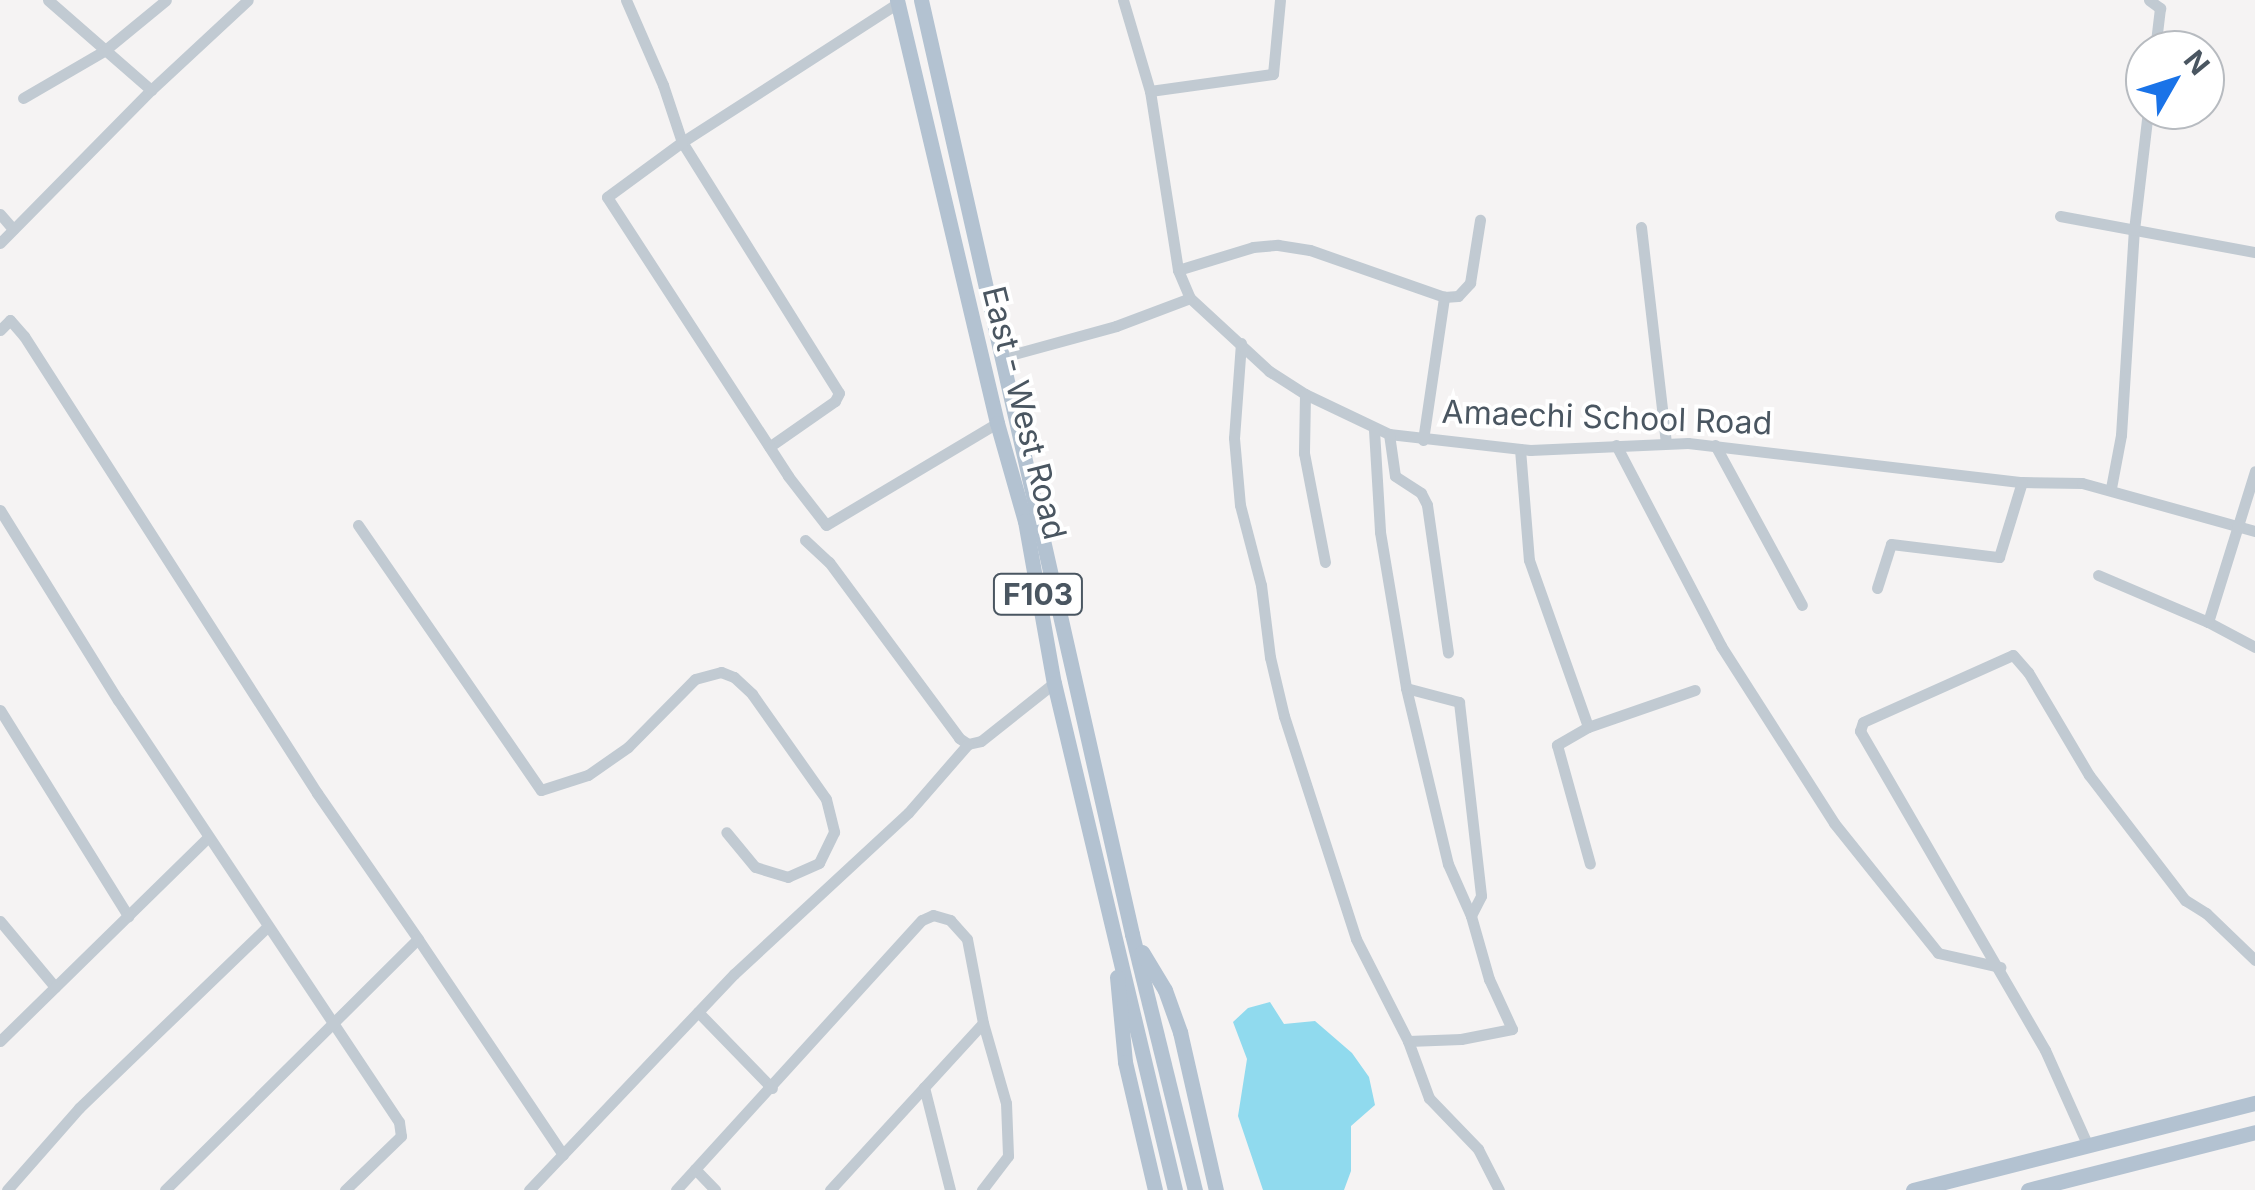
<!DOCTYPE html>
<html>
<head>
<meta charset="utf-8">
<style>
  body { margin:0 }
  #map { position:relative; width:2255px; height:1190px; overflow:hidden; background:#f5f3f3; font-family:Inter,sans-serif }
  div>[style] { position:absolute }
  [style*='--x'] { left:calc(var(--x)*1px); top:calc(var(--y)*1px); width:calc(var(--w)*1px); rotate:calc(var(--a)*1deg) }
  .water>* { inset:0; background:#90daee }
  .minor>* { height:11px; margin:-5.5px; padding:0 5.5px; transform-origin:5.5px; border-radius:5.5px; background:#c1cad2 }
  .major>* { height:15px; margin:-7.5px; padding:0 7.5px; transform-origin:7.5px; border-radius:7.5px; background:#b3c2d1 }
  span { translate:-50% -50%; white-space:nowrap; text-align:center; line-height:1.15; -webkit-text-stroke:8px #fff; paint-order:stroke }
  .shield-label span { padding:2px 8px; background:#fff; border:2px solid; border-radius:8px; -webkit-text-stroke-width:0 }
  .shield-label { font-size:30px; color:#4a5661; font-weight:700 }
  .street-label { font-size:32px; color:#4a5661 }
  .north { position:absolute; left:2125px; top:30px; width:100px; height:100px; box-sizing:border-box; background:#fff; border:2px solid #b7bbc0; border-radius:50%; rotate:51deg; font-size:28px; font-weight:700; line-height:40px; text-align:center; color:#4a5661 }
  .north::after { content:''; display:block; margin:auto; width:35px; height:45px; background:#1a73e8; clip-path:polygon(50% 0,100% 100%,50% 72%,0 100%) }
</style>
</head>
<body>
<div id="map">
  <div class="water">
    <i style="clip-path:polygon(1270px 1002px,1284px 1024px,1315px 1021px,1352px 1053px,1369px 1077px,1375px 1105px,1351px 1126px,1351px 1171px,1344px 1190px,1263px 1190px,1238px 1116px,1247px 1059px,1233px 1022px,1248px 1008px)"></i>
  </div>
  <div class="minor">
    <i style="--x:48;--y:0;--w:137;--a:41.1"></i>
    <i style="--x:626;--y:0;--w:93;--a:66.5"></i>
    <i style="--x:663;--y:85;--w:60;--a:71.6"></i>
    <i style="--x:682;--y:142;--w:296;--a:58"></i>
    <i style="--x:839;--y:393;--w:9;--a:117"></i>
    <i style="--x:835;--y:401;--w:80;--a:145.1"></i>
    <i style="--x:1123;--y:0;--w:95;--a:73.5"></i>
    <i style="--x:1150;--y:91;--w:181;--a:81.1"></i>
    <i style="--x:1178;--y:270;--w:30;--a:67"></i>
    <i style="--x:2149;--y:0;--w:14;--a:36"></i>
    <i style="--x:2160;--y:8;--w:42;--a:96.8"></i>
    <i style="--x:898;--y:3;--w:257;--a:147.2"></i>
    <i style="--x:682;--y:142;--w:93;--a:143.7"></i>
    <i style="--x:607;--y:197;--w:333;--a:57"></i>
    <i style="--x:788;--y:476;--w:62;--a:52.2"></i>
    <i style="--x:826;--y:525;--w:199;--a:-30.8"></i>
    <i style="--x:1150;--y:91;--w:124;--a:-7.9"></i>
    <i style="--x:1273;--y:74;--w:74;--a:-84.6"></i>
    <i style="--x:23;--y:98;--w:94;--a:-30.1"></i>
    <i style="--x:104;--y:51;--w:80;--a:-39.4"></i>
    <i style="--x:0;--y:214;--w:20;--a:49"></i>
    <i style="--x:2060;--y:216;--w:198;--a:10.5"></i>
    <i style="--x:1641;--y:227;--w:216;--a:83.4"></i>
    <i style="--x:0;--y:243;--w:215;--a:-45.4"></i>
    <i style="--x:151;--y:90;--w:132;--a:-42.9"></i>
    <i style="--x:1178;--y:270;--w:78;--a:-17"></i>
    <i style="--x:1253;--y:247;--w:25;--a:-5"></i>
    <i style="--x:1278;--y:245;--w:32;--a:9"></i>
    <i style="--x:1310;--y:250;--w:142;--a:19.3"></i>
    <i style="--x:1444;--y:297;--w:14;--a:-4"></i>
    <i style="--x:1458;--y:296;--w:18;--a:-47"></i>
    <i style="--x:1470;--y:283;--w:64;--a:-81"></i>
    <i style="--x:0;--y:330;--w:14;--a:-45"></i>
    <i style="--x:10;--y:320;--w:21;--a:49"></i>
    <i style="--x:24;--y:336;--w:543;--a:57.33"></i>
    <i style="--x:317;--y:793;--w:178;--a:55.3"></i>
    <i style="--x:1241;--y:343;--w:95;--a:94.2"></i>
    <i style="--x:1234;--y:438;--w:67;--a:84.9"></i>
    <i style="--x:1240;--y:505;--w:83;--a:75.3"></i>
    <i style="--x:1261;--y:585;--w:73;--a:82.9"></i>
    <i style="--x:1270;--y:657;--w:61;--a:76.7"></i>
    <i style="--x:1284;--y:716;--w:234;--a:72.1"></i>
    <i style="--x:1356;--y:939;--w:114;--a:63"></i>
    <i style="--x:1408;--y:1041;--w:61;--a:69.8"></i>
    <i style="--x:1429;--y:1098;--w:71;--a:46.1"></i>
    <i style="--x:1478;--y:1149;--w:46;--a:62.9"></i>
    <i style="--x:1003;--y:357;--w:117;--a:-15.3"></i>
    <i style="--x:1116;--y:326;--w:79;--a:-20.7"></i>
    <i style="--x:1190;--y:298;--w:108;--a:42.7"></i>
    <i style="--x:1269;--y:371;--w:43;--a:32.6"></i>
    <i style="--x:1305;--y:394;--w:93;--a:25.5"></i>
    <i style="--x:1389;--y:434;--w:142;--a:6.5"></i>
    <i style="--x:1530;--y:450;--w:158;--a:-2.5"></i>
    <i style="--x:1688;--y:443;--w:336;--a:6.7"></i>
    <i style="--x:2022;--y:482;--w:60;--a:1"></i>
    <i style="--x:2082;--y:483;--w:180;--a:15.5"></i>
    <i style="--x:1305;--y:394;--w:59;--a:91"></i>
    <i style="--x:1304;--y:453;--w:111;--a:79.1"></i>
    <i style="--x:1374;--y:430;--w:102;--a:86.6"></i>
    <i style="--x:1380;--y:532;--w:158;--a:80.5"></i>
    <i style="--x:1406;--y:688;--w:181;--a:76.6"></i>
    <i style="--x:1448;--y:864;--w:57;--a:66.1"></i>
    <i style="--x:1471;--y:916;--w:66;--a:74.1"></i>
    <i style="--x:1489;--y:979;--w:55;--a:65.3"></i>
    <i style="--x:1512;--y:1029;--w:52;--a:168.9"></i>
    <i style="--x:1461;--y:1039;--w:53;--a:177.8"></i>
    <i style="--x:1389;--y:434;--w:42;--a:81.9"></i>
    <i style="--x:1395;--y:476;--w:31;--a:33"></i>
    <i style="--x:1421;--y:493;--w:13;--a:63"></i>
    <i style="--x:1427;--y:505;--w:149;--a:81.9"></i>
    <i style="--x:1423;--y:440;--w:145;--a:-81.6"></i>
    <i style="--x:1616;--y:445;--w:227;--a:62.4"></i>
    <i style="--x:1721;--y:646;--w:210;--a:57.4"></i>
    <i style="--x:1834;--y:823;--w:166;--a:51.3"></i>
    <i style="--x:1938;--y:953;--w:64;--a:12.7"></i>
    <i style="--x:1715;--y:445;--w:182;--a:61.5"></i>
    <i style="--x:1520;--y:449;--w:111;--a:85.4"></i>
    <i style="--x:1529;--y:560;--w:177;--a:70.5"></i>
    <i style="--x:1588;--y:727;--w:36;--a:150"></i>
    <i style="--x:1557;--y:745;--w:123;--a:74.5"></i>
    <i style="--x:2111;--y:488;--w:54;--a:-79.3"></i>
    <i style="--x:2121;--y:435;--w:205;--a:-86.4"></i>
    <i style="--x:2134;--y:230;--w:121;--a:-83.3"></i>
    <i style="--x:0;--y:510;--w:224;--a:58.2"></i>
    <i style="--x:118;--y:700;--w:507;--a:56.34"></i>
    <i style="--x:399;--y:1122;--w:14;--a:82"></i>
    <i style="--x:401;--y:1136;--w:78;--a:136"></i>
    <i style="--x:358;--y:525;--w:322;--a:55.4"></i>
    <i style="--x:541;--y:790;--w:49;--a:-17.7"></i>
    <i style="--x:588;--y:775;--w:49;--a:-35"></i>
    <i style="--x:628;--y:747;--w:95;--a:-45.4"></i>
    <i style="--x:695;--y:679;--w:27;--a:-15"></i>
    <i style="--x:721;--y:672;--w:14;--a:21"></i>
    <i style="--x:734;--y:677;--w:25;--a:43"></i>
    <i style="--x:752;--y:694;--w:128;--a:54.8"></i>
    <i style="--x:826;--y:799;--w:34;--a:76"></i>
    <i style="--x:834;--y:832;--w:34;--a:116"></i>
    <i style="--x:819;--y:863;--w:34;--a:156"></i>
    <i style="--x:788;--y:877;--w:34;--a:-163"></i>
    <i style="--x:755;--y:867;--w:45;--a:-129.6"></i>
    <i style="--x:805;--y:540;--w:33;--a:43"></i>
    <i style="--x:829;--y:562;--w:219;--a:53.5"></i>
    <i style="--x:959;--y:738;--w:11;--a:34"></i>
    <i style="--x:968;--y:744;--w:13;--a:-13"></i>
    <i style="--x:981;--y:741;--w:93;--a:-38.5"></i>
    <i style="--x:2098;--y:575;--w:120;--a:23.1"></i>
    <i style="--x:2208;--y:622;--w:53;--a:28"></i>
    <i style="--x:1877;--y:588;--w:46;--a:-72.3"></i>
    <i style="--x:1891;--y:544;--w:109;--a:6.9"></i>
    <i style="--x:1999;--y:557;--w:78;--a:-73"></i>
    <i style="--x:2208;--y:622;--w:158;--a:-72.7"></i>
    <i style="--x:1406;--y:688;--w:55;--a:14.8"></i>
    <i style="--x:1459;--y:702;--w:195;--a:83.5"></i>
    <i style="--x:1481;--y:896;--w:22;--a:117"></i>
    <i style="--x:0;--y:710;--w:243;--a:58.1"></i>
    <i style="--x:1588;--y:727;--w:113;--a:-19.1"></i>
    <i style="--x:0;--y:921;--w:86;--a:50.2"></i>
    <i style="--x:698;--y:1012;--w:106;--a:45.8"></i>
    <i style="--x:0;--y:1041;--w:291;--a:-44.4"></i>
    <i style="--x:924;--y:1087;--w:106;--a:75.8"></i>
    <i style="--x:2088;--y:1146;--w:105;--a:-114.1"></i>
    <i style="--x:2045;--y:1050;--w:369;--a:-120.1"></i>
    <i style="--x:1860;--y:731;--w:9;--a:-72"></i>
    <i style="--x:1863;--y:722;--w:164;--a:-24.1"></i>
    <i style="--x:2013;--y:655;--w:23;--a:49"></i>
    <i style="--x:2028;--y:672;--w:120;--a:59.4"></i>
    <i style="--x:2089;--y:775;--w:158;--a:52.5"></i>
    <i style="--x:2185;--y:900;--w:25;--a:32"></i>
    <i style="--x:2206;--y:913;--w:68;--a:43.8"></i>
    <i style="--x:695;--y:1169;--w:29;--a:46"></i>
    <i style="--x:7;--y:1190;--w:109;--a:-48.7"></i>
    <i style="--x:79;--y:1108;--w:262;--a:-43.9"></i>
    <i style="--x:165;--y:1190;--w:356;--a:-44.8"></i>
    <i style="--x:418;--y:939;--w:260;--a:56.1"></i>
    <i style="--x:529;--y:1190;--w:298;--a:-46.5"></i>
    <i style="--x:734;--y:974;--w:237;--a:-42.8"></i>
    <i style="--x:908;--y:813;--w:91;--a:-49"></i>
    <i style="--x:676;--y:1190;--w:365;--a:-47.7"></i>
    <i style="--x:922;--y:920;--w:12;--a:-24"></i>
    <i style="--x:933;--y:915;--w:18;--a:16"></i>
    <i style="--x:950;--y:920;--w:25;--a:48"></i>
    <i style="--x:967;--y:939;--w:86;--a:79.2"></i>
    <i style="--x:983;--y:1023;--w:83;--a:74"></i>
    <i style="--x:1006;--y:1103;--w:53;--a:87.8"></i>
    <i style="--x:1008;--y:1156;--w:43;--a:127.4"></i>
    <i style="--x:830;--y:1190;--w:226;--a:-47.5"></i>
  </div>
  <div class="major">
    <i style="--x:897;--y:0;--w:435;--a:76.7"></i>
    <i style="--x:997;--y:423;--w:102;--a:74.1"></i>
    <i style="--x:1025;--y:521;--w:165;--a:79.9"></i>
    <i style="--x:1054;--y:683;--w:521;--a:76.58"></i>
    <i style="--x:921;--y:0;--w:958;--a:77.27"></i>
    <i style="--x:1132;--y:934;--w:264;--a:76.2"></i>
    <i style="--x:1142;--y:952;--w:44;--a:58.8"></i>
    <i style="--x:1165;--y:990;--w:45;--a:70.3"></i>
    <i style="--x:1180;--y:1032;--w:162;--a:77.2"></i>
    <i style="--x:1117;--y:977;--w:85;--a:84.6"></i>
    <i style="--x:1125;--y:1062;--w:131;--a:76.8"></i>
    <i style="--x:1913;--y:1190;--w:353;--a:-14.3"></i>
    <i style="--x:2028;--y:1190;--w:234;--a:-14.3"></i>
  </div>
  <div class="shield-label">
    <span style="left:1038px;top:594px">F103</span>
  </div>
  <div class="street-label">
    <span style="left:1024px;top:413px;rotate:76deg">East - West Road</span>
    <span style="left:1607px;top:418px;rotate:2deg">Amaechi School Road</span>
  </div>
  <div class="north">N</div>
</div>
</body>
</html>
